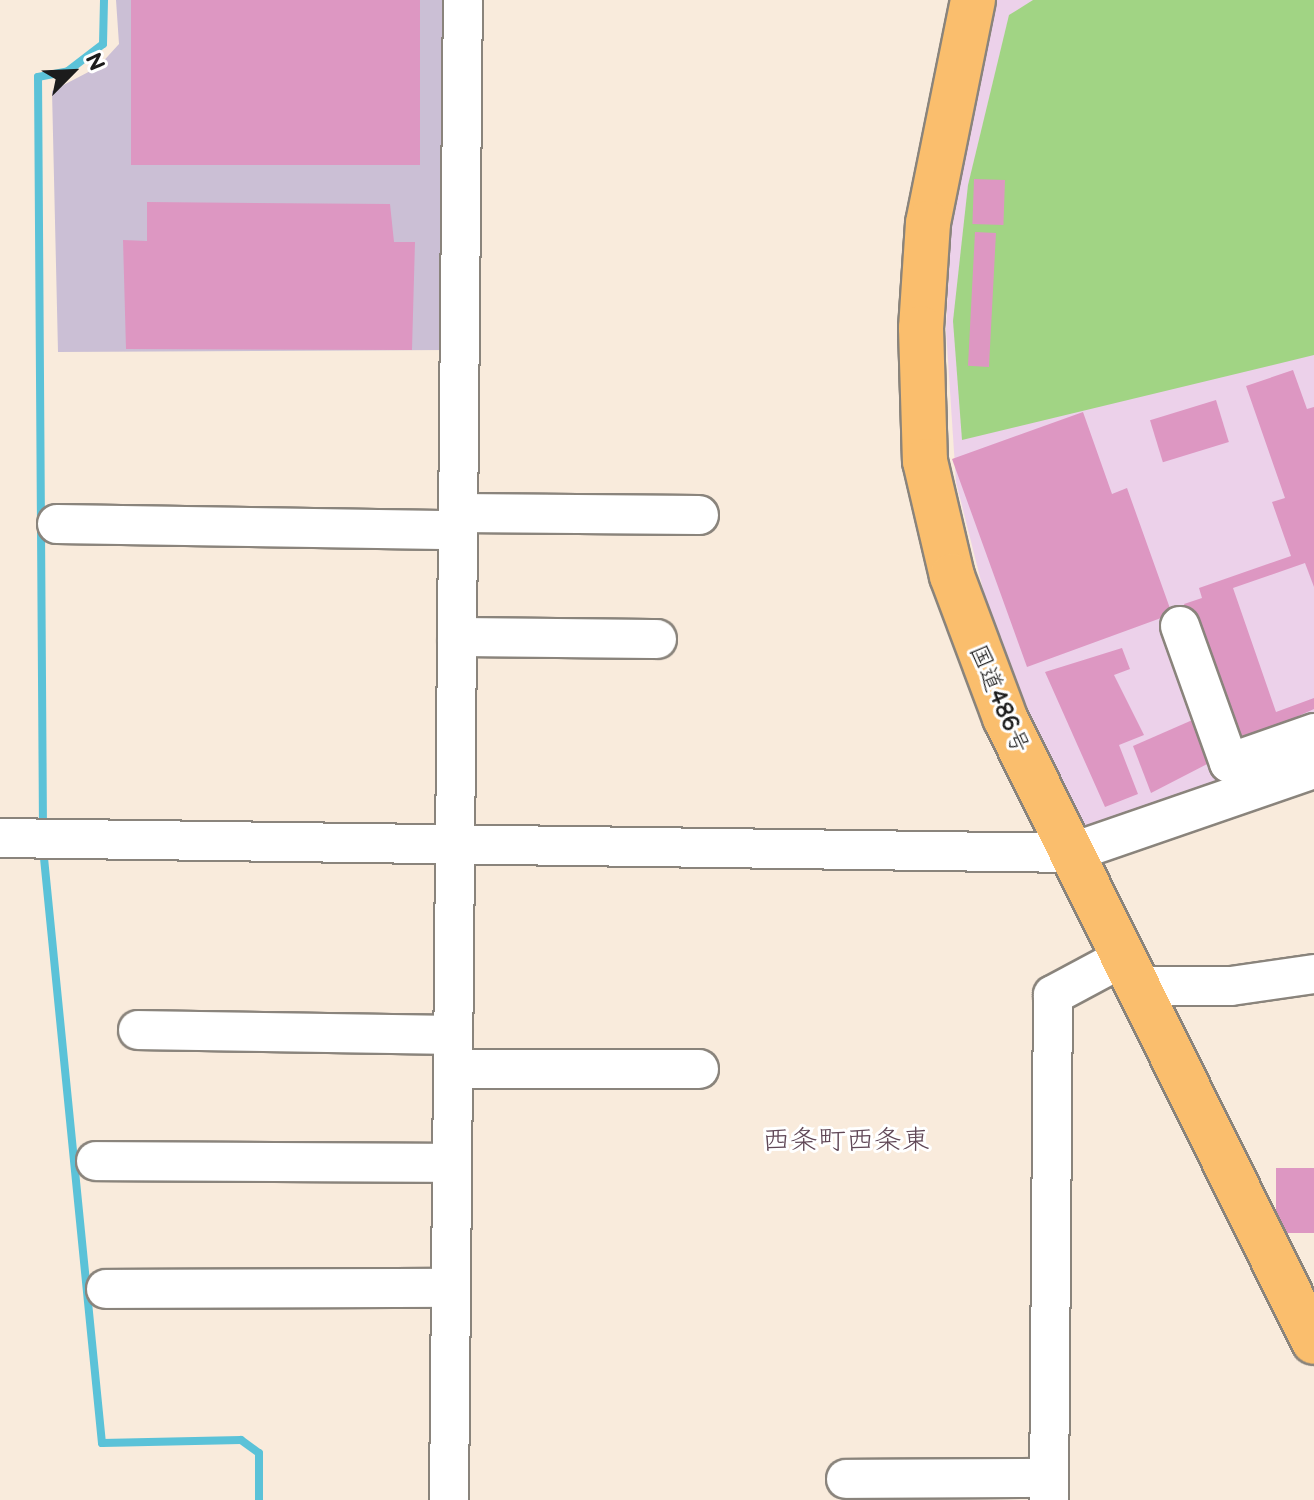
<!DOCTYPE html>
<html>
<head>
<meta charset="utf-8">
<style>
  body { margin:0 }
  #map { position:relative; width:1314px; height:1500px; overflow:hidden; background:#f9ebdc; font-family:"Balsamiq Sans","Klee One",sans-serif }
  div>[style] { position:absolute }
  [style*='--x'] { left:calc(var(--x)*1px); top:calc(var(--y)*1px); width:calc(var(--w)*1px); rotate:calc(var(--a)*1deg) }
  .built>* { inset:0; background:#ecd1ea }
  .industrial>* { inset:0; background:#cbbfd5 }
  .green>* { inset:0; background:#a1d484 }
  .stream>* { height:8px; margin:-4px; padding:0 4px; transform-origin:4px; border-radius:4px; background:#5bc2d8 }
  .building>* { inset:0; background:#dd97c2; transform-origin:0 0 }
  .roads { filter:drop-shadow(2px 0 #8a847c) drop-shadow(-2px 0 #8a847c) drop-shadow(0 2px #8a847c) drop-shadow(0 -2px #8a847c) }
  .minor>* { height:38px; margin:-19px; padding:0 19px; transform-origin:19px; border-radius:19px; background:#fff }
  .highway>* { height:44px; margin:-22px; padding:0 22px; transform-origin:22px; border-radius:22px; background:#fabe6d }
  span { translate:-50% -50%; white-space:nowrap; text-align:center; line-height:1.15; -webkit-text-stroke:6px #fff; paint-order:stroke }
  .street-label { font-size:24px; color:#1c1c1c }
  .quarter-label { font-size:28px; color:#604756 }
  .north { position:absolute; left:32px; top:32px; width:80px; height:80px; -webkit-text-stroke:6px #fff; paint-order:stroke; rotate:66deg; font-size:22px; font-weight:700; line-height:32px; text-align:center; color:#1c1c1c }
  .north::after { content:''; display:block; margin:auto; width:28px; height:36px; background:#1c1c1c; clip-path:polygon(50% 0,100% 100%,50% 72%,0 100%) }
</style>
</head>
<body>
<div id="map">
  <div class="built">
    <i style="clip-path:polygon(995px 0,1314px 0,1314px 758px,1101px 834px,1080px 826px,1021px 696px,990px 617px,956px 482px,946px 330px,951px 230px)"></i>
  </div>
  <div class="industrial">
    <i style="clip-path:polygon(116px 0,451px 0,448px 350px,58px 352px,52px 91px,98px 67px,119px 44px)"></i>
  </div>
  <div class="green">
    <i style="clip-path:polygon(1033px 0,1314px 0,1314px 355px,962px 440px,953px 321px,968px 185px,1009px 15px)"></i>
  </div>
  <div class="stream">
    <i style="--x:43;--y:830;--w:753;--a:-90.38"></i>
    <i style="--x:38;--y:77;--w:31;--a:-11"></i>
    <i style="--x:68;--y:71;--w:44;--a:-37.6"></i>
    <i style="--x:103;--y:44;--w:44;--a:-88.7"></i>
    <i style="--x:43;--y:848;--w:598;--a:84.34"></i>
    <i style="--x:102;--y:1443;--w:139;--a:-1.2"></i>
    <i style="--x:241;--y:1440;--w:22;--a:36"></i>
    <i style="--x:259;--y:1453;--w:47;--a:90"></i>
  </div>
  <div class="building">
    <i style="left:131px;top:0;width:289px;height:165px"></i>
    <i style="left:974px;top:179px;width:31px;height:45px;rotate:2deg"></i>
    <i style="clip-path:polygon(147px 202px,390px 204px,394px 242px,415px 242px,412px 350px,126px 349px,123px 240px,147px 241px)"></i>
    <i style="left:975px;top:232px;width:21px;height:134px;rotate:3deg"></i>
    <i style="clip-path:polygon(1293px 370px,1307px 409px,1314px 407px,1314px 587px,1305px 563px,1233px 588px,1276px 712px,1314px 698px,1314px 709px,1234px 745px,1184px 604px,1202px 598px,1199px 588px,1291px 556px,1272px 502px,1285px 498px,1246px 386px)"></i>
    <i style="left:1216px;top:400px;width:44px;height:69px;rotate:73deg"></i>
    <i style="clip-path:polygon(1083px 412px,1112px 494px,1127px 488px,1172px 614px,1027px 667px,952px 459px)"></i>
    <i style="clip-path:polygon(1122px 648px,1130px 669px,1114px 675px,1144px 735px,1119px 745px,1138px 794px,1105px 807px,1045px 672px)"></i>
    <i style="clip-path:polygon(1197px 718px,1213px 761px,1151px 793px,1133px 746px)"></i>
    <i style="left:1314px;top:1168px;width:65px;height:38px;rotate:90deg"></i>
  </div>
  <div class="roads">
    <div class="minor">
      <i style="--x:458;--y:513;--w:241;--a:0.5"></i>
      <i style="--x:57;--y:524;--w:401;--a:0.9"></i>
      <i style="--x:1180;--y:626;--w:145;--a:70.3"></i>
      <i style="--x:1229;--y:763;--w:90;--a:-19.4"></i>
      <i style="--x:457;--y:637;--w:200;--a:0.6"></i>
      <i style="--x:0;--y:838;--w:1070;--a:0.8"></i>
      <i style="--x:1070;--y:853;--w:258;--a:-19"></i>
      <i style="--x:1135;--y:986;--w:96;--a:0"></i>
      <i style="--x:1231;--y:986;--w:84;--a:-8.2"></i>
      <i style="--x:138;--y:1030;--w:315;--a:0.9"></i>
      <i style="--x:453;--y:1069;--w:246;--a:0"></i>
      <i style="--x:96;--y:1161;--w:356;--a:0.3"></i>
      <i style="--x:106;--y:1289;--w:345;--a:-0.2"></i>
      <i style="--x:846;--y:1479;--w:203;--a:-0.3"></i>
      <i style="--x:449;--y:1500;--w:1500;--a:-89.47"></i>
      <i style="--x:1049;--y:1500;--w:505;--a:-89.55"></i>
      <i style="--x:1053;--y:995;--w:78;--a:-28.2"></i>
    </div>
    <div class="highway">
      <i style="--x:973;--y:0;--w:227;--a:101.4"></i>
      <i style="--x:928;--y:223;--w:105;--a:93.8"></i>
      <i style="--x:921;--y:328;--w:133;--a:88.3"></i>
      <i style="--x:925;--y:461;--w:118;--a:76.8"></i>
      <i style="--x:952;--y:576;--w:152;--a:69.5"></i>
      <i style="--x:1005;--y:718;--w:696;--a:63.66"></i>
    </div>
  </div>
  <div class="street-label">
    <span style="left:999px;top:699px;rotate:67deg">国道486号</span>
  </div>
  <div class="quarter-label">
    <span style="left:846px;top:1141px">西条町西条東</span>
  </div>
  <div class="north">N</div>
</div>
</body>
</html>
